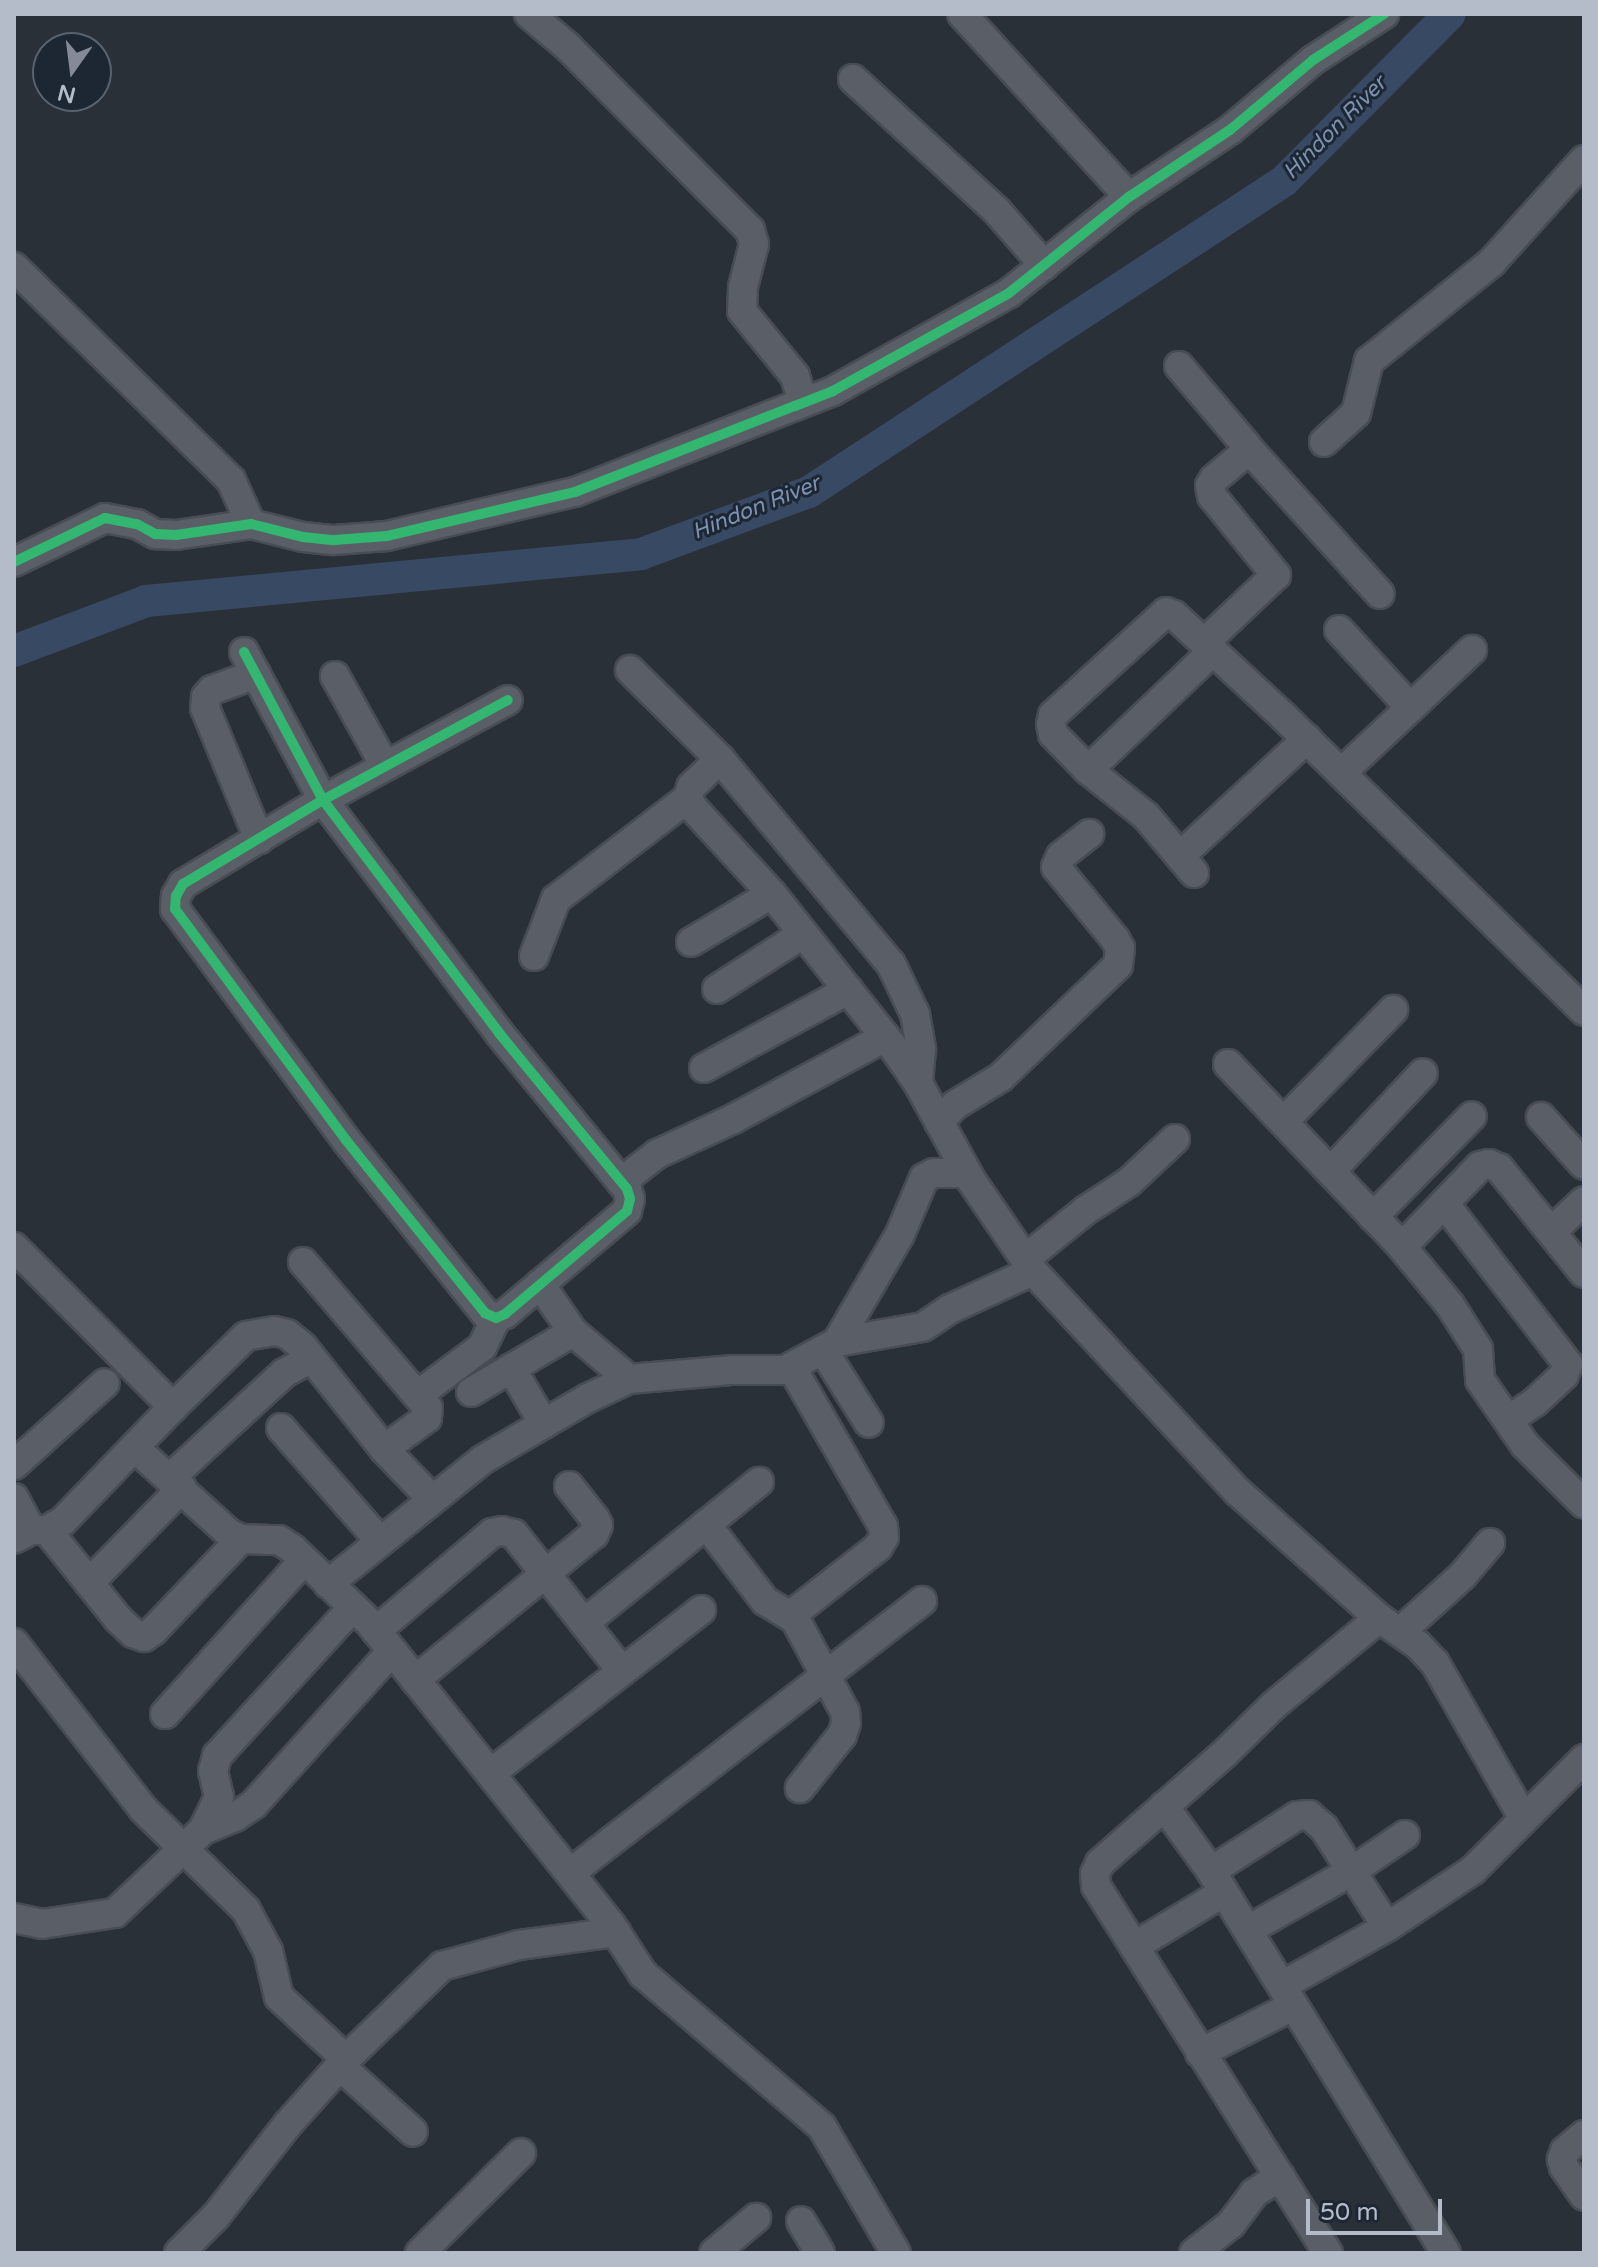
<!DOCTYPE html>
<html>
<head>
<meta charset="utf-8">
<style>
  body { margin:0 }
  #map { position:relative; width:1598px; height:2267px; overflow:hidden; background:#2a3038; font-family:"Varela Round",sans-serif }
  div>[style] { position:absolute }
  [style*='--x'] { left:calc(var(--x)*1px); top:calc(var(--y)*1px); width:calc(var(--w)*1px); rotate:calc(var(--a)*1deg) }
  .river>* { height:32px; margin:-16px; padding:0 16px; transform-origin:16px; border-radius:16px; background:#384963 }
  .roads { filter:drop-shadow(2px 0 #484c53) drop-shadow(-2px 0 #484c53) drop-shadow(0 2px #484c53) drop-shadow(0 -2px #484c53) }
  .minor>* { height:28px; margin:-14px; padding:0 14px; transform-origin:14px; border-radius:14px; background:#5a5e66 }
  .cycleway>* { height:10px; margin:-5px; padding:0 5px; transform-origin:5px; border-radius:5px; background:#33b770 }
  span { translate:-50% -50%; white-space:nowrap; text-align:center; line-height:1.15; -webkit-text-stroke:6px #1d2633; paint-order:stroke }
  .water-label { font-size:22px; color:#7c92b1; font-style:italic }
  .frame { position:absolute; inset:0; border:16px solid #b4bcc9; pointer-events:none }
  .north { position:absolute; left:32px; top:32px; width:80px; height:80px; box-sizing:border-box; background:#1d2633; border:2px solid #59626f; border-radius:50%; rotate:194deg; font-size:22px; font-weight:700; line-height:32px; text-align:center; color:#b4bcc9 }
  .north::after { content:''; display:block; margin:auto; width:28px; height:36px; background:#848b96; clip-path:polygon(50% 0,100% 100%,50% 72%,0 100%) }
  .scale { position:absolute; left:1306px; top:2199px; width:136px; height:36px; box-sizing:border-box; border:4px solid #b4bcc9; border-top:0; padding-left:10px; font-size:24px; line-height:28px; white-space:nowrap; color:#b4bcc9; -webkit-text-stroke:6px #1d2633; paint-order:stroke }
</style>
</head>
<body>
<div id="map">
  <div class="river">
    <i style="--x:14;--y:651;--w:141;--a:-20.7"></i>
    <i style="--x:146;--y:601;--w:497;--a:-5.4"></i>
    <i style="--x:641;--y:554;--w:179;--a:-20.3"></i>
    <i style="--x:809;--y:492;--w:568;--a:-33.21"></i>
    <i style="--x:1284;--y:181;--w:235;--a:-45.2"></i>
  </div>
  <div class="roads">
    <div class="minor">
      <i style="--x:529;--y:14;--w:50;--a:40.1"></i>
      <i style="--x:567;--y:46;--w:260;--a:45.2"></i>
      <i style="--x:750;--y:230;--w:15;--a:74"></i>
      <i style="--x:754;--y:244;--w:44;--a:104.3"></i>
      <i style="--x:743;--y:287;--w:24;--a:92"></i>
      <i style="--x:742;--y:311;--w:84;--a:50.8"></i>
      <i style="--x:795;--y:376;--w:27;--a:73"></i>
      <i style="--x:962;--y:14;--w:248;--a:47.6"></i>
      <i style="--x:853;--y:79;--w:195;--a:42.5"></i>
      <i style="--x:997;--y:211;--w:72;--a:49"></i>
      <i style="--x:14;--y:267;--w:304;--a:44.5"></i>
      <i style="--x:231;--y:480;--w:48;--a:65.6"></i>
      <i style="--x:1179;--y:366;--w:104;--a:49.7"></i>
      <i style="--x:1246;--y:445;--w:8;--a:97"></i>
      <i style="--x:1245;--y:453;--w:40;--a:140"></i>
      <i style="--x:1214;--y:479;--w:8;--a:120"></i>
      <i style="--x:1210;--y:486;--w:10;--a:79"></i>
      <i style="--x:1212;--y:496;--w:102;--a:51"></i>
      <i style="--x:1276;--y:575;--w:99;--a:136.6"></i>
      <i style="--x:1324;--y:442;--w:43;--a:-42.2"></i>
      <i style="--x:1356;--y:413;--w:54;--a:-76"></i>
      <i style="--x:1369;--y:361;--w:158;--a:-38.8"></i>
      <i style="--x:1492;--y:262;--w:137;--a:-48"></i>
      <i style="--x:1247;--y:447;--w:198;--a:47.9"></i>
      <i style="--x:14;--y:562;--w:101;--a:-25.8"></i>
      <i style="--x:105;--y:518;--w:33;--a:11"></i>
      <i style="--x:137;--y:524;--w:21;--a:29"></i>
      <i style="--x:155;--y:534;--w:21;--a:3"></i>
      <i style="--x:176;--y:535;--w:76;--a:-8.3"></i>
      <i style="--x:251;--y:524;--w:54;--a:14"></i>
      <i style="--x:303;--y:537;--w:31;--a:6"></i>
      <i style="--x:334;--y:540;--w:53;--a:-4.3"></i>
      <i style="--x:387;--y:536;--w:193;--a:-13.2"></i>
      <i style="--x:575;--y:492;--w:236;--a:-21.4"></i>
      <i style="--x:795;--y:406;--w:41;--a:-21.5"></i>
      <i style="--x:833;--y:391;--w:201;--a:-29.1"></i>
      <i style="--x:1009;--y:293;--w:154;--a:-38.7"></i>
      <i style="--x:1129;--y:197;--w:121;--a:-33.6"></i>
      <i style="--x:1230;--y:130;--w:109;--a:-40.1"></i>
      <i style="--x:1313;--y:60;--w:85;--a:-32.9"></i>
      <i style="--x:1339;--y:630;--w:103;--a:47.4"></i>
      <i style="--x:244;--y:652;--w:168;--a:61.9"></i>
      <i style="--x:323;--y:800;--w:292;--a:52.9"></i>
      <i style="--x:499;--y:1033;--w:202;--a:50.6"></i>
      <i style="--x:627;--y:1189;--w:10;--a:73"></i>
      <i style="--x:630;--y:1199;--w:12;--a:104"></i>
      <i style="--x:627;--y:1211;--w:160;--a:139.8"></i>
      <i style="--x:505;--y:1314;--w:10;--a:156"></i>
      <i style="--x:496;--y:1318;--w:12;--a:-156"></i>
      <i style="--x:485;--y:1313;--w:222;--a:-128.8"></i>
      <i style="--x:346;--y:1140;--w:287;--a:-126.5"></i>
      <i style="--x:175;--y:909;--w:13;--a:-86"></i>
      <i style="--x:176;--y:896;--w:14;--a:-60"></i>
      <i style="--x:183;--y:884;--w:163;--a:-31"></i>
      <i style="--x:323;--y:800;--w:210;--a:-28.4"></i>
      <i style="--x:630;--y:670;--w:127;--a:44.7"></i>
      <i style="--x:720;--y:759;--w:267;--a:50.2"></i>
      <i style="--x:891;--y:964;--w:55;--a:64.4"></i>
      <i style="--x:915;--y:1014;--w:36;--a:80"></i>
      <i style="--x:921;--y:1049;--w:34;--a:95"></i>
      <i style="--x:256;--y:674;--w:47;--a:160"></i>
      <i style="--x:212;--y:690;--w:9;--a:131"></i>
      <i style="--x:206;--y:697;--w:11;--a:95"></i>
      <i style="--x:205;--y:708;--w:142;--a:67.6"></i>
      <i style="--x:335;--y:676;--w:103;--a:60.9"></i>
      <i style="--x:720;--y:759;--w:40;--a:136"></i>
      <i style="--x:691;--y:787;--w:11;--a:105"></i>
      <i style="--x:688;--y:798;--w:11;--a:63"></i>
      <i style="--x:693;--y:808;--w:117;--a:47.4"></i>
      <i style="--x:772;--y:894;--w:191;--a:51.6"></i>
      <i style="--x:891;--y:1044;--w:47;--a:55.3"></i>
      <i style="--x:918;--y:1083;--w:111;--a:61.3"></i>
      <i style="--x:971;--y:1180;--w:110;--a:55.7"></i>
      <i style="--x:1033;--y:1271;--w:301;--a:47.2"></i>
      <i style="--x:1238;--y:1492;--w:189;--a:41.8"></i>
      <i style="--x:1379;--y:1618;--w:47;--a:34.7"></i>
      <i style="--x:1418;--y:1645;--w:25;--a:47"></i>
      <i style="--x:1435;--y:1663;--w:177;--a:60.3"></i>
      <i style="--x:1088;--y:770;--w:173;--a:-43.6"></i>
      <i style="--x:1341;--y:773;--w:180;--a:-43.2"></i>
      <i style="--x:1180;--y:856;--w:173;--a:-42.7"></i>
      <i style="--x:1194;--y:873;--w:75;--a:-130.1"></i>
      <i style="--x:1146;--y:816;--w:74;--a:-141.6"></i>
      <i style="--x:1088;--y:770;--w:50;--a:-134.2"></i>
      <i style="--x:1053;--y:734;--w:10;--a:-101"></i>
      <i style="--x:1051;--y:724;--w:9;--a:-77"></i>
      <i style="--x:1053;--y:715;--w:153;--a:-42.3"></i>
      <i style="--x:1166;--y:612;--w:9;--a:21"></i>
      <i style="--x:1174;--y:615;--w:150;--a:42.8"></i>
      <i style="--x:1284;--y:717;--w:420;--a:44.4"></i>
      <i style="--x:691;--y:942;--w:94;--a:-30.7"></i>
      <i style="--x:534;--y:956;--w:61;--a:-68.9"></i>
      <i style="--x:556;--y:899;--w:166;--a:-37.4"></i>
      <i style="--x:717;--y:989;--w:102;--a:-32.6"></i>
      <i style="--x:1228;--y:1064;--w:253;--a:46.4"></i>
      <i style="--x:1402;--y:1247;--w:75;--a:50.4"></i>
      <i style="--x:1450;--y:1305;--w:52;--a:57.5"></i>
      <i style="--x:1478;--y:1349;--w:31;--a:86"></i>
      <i style="--x:1480;--y:1380;--w:79;--a:55.3"></i>
      <i style="--x:1525;--y:1445;--w:83;--a:45"></i>
      <i style="--x:704;--y:1068;--w:164;--a:-28.4"></i>
      <i style="--x:1541;--y:1117;--w:64;--a:48.1"></i>
      <i style="--x:1284;--y:1121;--w:156;--a:-45.5"></i>
      <i style="--x:939;--y:1122;--w:23;--a:-47"></i>
      <i style="--x:955;--y:1105;--w:54;--a:-31.3"></i>
      <i style="--x:1001;--y:1077;--w:162;--a:-43.7"></i>
      <i style="--x:1118;--y:965;--w:17;--a:-83"></i>
      <i style="--x:1120;--y:948;--w:10;--a:-119"></i>
      <i style="--x:1115;--y:939;--w:93;--a:-129.3"></i>
      <i style="--x:1056;--y:867;--w:12;--a:-66"></i>
      <i style="--x:1061;--y:856;--w:36;--a:-38"></i>
      <i style="--x:1331;--y:1171;--w:134;--a:-46.8"></i>
      <i style="--x:621;--y:1182;--w:46;--a:-37.9"></i>
      <i style="--x:657;--y:1154;--w:84;--a:-24.7"></i>
      <i style="--x:733;--y:1119;--w:173;--a:-28.3"></i>
      <i style="--x:1444;--y:1203;--w:203;--a:52.4"></i>
      <i style="--x:1568;--y:1364;--w:12;--a:110"></i>
      <i style="--x:1564;--y:1375;--w:40;--a:137"></i>
      <i style="--x:1535;--y:1402;--w:32;--a:146"></i>
      <i style="--x:1373;--y:1217;--w:141;--a:-45.6"></i>
      <i style="--x:1551;--y:1232;--w:45;--a:-43.2"></i>
      <i style="--x:14;--y:1247;--w:226;--a:45.2"></i>
      <i style="--x:173;--y:1407;--w:102;--a:-44.2"></i>
      <i style="--x:246;--y:1336;--w:28;--a:-10"></i>
      <i style="--x:274;--y:1331;--w:13;--a:13"></i>
      <i style="--x:287;--y:1334;--w:21;--a:39"></i>
      <i style="--x:303;--y:1347;--w:130;--a:51.5"></i>
      <i style="--x:384;--y:1449;--w:69;--a:46.2"></i>
      <i style="--x:1402;--y:1247;--w:112;--a:-46.1"></i>
      <i style="--x:1480;--y:1166;--w:9;--a:-13"></i>
      <i style="--x:1489;--y:1164;--w:11;--a:22"></i>
      <i style="--x:1499;--y:1168;--w:135;--a:51"></i>
      <i style="--x:1025;--y:1259;--w:78;--a:-38.8"></i>
      <i style="--x:1086;--y:1210;--w:51;--a:-33.1"></i>
      <i style="--x:1129;--y:1182;--w:63;--a:-43.1"></i>
      <i style="--x:303;--y:1262;--w:192;--a:49.4"></i>
      <i style="--x:428;--y:1408;--w:10;--a:96"></i>
      <i style="--x:427;--y:1418;--w:53;--a:144.2"></i>
      <i style="--x:540;--y:1284;--w:58;--a:55.5"></i>
      <i style="--x:837;--y:1342;--w:125;--a:-59.7"></i>
      <i style="--x:900;--y:1234;--w:61;--a:-66.8"></i>
      <i style="--x:924;--y:1178;--w:11;--a:-27"></i>
      <i style="--x:934;--y:1173;--w:33;--a:0"></i>
      <i style="--x:823;--y:1350;--w:86;--a:57.8"></i>
      <i style="--x:511;--y:1368;--w:65;--a:59.5"></i>
      <i style="--x:792;--y:1368;--w:182;--a:60.1"></i>
      <i style="--x:883;--y:1526;--w:11;--a:85"></i>
      <i style="--x:884;--y:1537;--w:12;--a:121"></i>
      <i style="--x:878;--y:1547;--w:105;--a:141.9"></i>
      <i style="--x:795;--y:1612;--w:7;--a:90"></i>
      <i style="--x:795;--y:1619;--w:106;--a:61.7"></i>
      <i style="--x:845;--y:1712;--w:11;--a:85"></i>
      <i style="--x:846;--y:1723;--w:13;--a:108"></i>
      <i style="--x:842;--y:1735;--w:68;--a:128.4"></i>
      <i style="--x:471;--y:1392;--w:118;--a:-30.5"></i>
      <i style="--x:573;--y:1332;--w:73;--a:40"></i>
      <i style="--x:419;--y:1394;--w:79;--a:-36.7"></i>
      <i style="--x:482;--y:1347;--w:32;--a:-64"></i>
      <i style="--x:281;--y:1428;--w:150;--a:48.8"></i>
      <i style="--x:135;--y:1448;--w:128;--a:42.2"></i>
      <i style="--x:230;--y:1534;--w:12;--a:24"></i>
      <i style="--x:241;--y:1539;--w:38;--a:2"></i>
      <i style="--x:279;--y:1540;--w:17;--a:33"></i>
      <i style="--x:293;--y:1549;--w:107;--a:43.9"></i>
      <i style="--x:370;--y:1623;--w:386;--a:51.4"></i>
      <i style="--x:611;--y:1925;--w:59;--a:56.9"></i>
      <i style="--x:643;--y:1974;--w:235;--a:40.5"></i>
      <i style="--x:822;--y:2127;--w:146;--a:59.6"></i>
      <i style="--x:14;--y:1465;--w:122;--a:-42"></i>
      <i style="--x:170;--y:1478;--w:155;--a:-42.6"></i>
      <i style="--x:284;--y:1373;--w:30;--a:-28"></i>
      <i style="--x:14;--y:1498;--w:36;--a:62"></i>
      <i style="--x:706;--y:1524;--w:97;--a:52.5"></i>
      <i style="--x:765;--y:1601;--w:35;--a:31"></i>
      <i style="--x:47;--y:1530;--w:114;--a:51.4"></i>
      <i style="--x:118;--y:1619;--w:21;--a:43"></i>
      <i style="--x:133;--y:1633;--w:12;--a:20"></i>
      <i style="--x:144;--y:1637;--w:11;--a:-34"></i>
      <i style="--x:153;--y:1631;--w:127;--a:-46.3"></i>
      <i style="--x:14;--y:1539;--w:19;--a:-28"></i>
      <i style="--x:31;--y:1530;--w:16;--a:0"></i>
      <i style="--x:47;--y:1530;--w:18;--a:-29"></i>
      <i style="--x:63;--y:1521;--w:158;--a:-46"></i>
      <i style="--x:89;--y:1583;--w:133;--a:-45.6"></i>
      <i style="--x:328;--y:1584;--w:198;--a:-38.8"></i>
      <i style="--x:482;--y:1460;--w:123;--a:-30.3"></i>
      <i style="--x:588;--y:1398;--w:45;--a:-24.9"></i>
      <i style="--x:629;--y:1379;--w:102;--a:-5"></i>
      <i style="--x:731;--y:1370;--w:54;--a:0"></i>
      <i style="--x:785;--y:1370;--w:59;--a:-28.3"></i>
      <i style="--x:837;--y:1342;--w:87;--a:-9.9"></i>
      <i style="--x:923;--y:1327;--w:32;--a:-34"></i>
      <i style="--x:950;--y:1309;--w:91;--a:-24.6"></i>
      <i style="--x:584;--y:1623;--w:225;--a:-38.9"></i>
      <i style="--x:376;--y:1631;--w:152;--a:-40.2"></i>
      <i style="--x:492;--y:1533;--w:10;--a:-11"></i>
      <i style="--x:502;--y:1531;--w:12;--a:14"></i>
      <i style="--x:514;--y:1534;--w:173;--a:51.8"></i>
      <i style="--x:1400;--y:1632;--w:85;--a:-42.1"></i>
      <i style="--x:1463;--y:1575;--w:42;--a:-49.8"></i>
      <i style="--x:14;--y:1643;--w:210;--a:52.1"></i>
      <i style="--x:143;--y:1809;--w:144;--a:44.4"></i>
      <i style="--x:246;--y:1910;--w:47;--a:61.8"></i>
      <i style="--x:268;--y:1951;--w:47;--a:76.6"></i>
      <i style="--x:279;--y:1997;--w:91;--a:42.8"></i>
      <i style="--x:415;--y:1680;--w:231;--a:-39.2"></i>
      <i style="--x:594;--y:1534;--w:10;--a:-66"></i>
      <i style="--x:598;--y:1525;--w:7;--a:-117"></i>
      <i style="--x:595;--y:1519;--w:42;--a:-128.2"></i>
      <i style="--x:165;--y:1714;--w:207;--a:-47.9"></i>
      <i style="--x:491;--y:1773;--w:266;--a:-37.8"></i>
      <i style="--x:1164;--y:1806;--w:80;--a:54.1"></i>
      <i style="--x:1211;--y:1871;--w:448;--a:58.4"></i>
      <i style="--x:203;--y:1830;--w:37;--a:-64"></i>
      <i style="--x:219;--y:1797;--w:27;--a:-103"></i>
      <i style="--x:213;--y:1771;--w:16;--a:-75"></i>
      <i style="--x:217;--y:1756;--w:202;--a:-47.6"></i>
      <i style="--x:1211;--y:1871;--w:102;--a:-32.6"></i>
      <i style="--x:1297;--y:1816;--w:12;--a:-5"></i>
      <i style="--x:1309;--y:1815;--w:20;--a:41"></i>
      <i style="--x:1324;--y:1828;--w:117;--a:57.5"></i>
      <i style="--x:570;--y:1873;--w:445;--a:-37.7"></i>
      <i style="--x:14;--y:1918;--w:29;--a:12"></i>
      <i style="--x:42;--y:1924;--w:74;--a:-8.6"></i>
      <i style="--x:115;--y:1913;--w:121;--a:-43.3"></i>
      <i style="--x:203;--y:1830;--w:35;--a:-22"></i>
      <i style="--x:235;--y:1817;--w:23;--a:-34"></i>
      <i style="--x:254;--y:1804;--w:206;--a:-48"></i>
      <i style="--x:1248;--y:1930;--w:120;--a:-29.6"></i>
      <i style="--x:1352;--y:1871;--w:64;--a:-34.2"></i>
      <i style="--x:1135;--y:1946;--w:104;--a:-31.2"></i>
      <i style="--x:1283;--y:1985;--w:119;--a:-29.1"></i>
      <i style="--x:1387;--y:1927;--w:103;--a:-33.5"></i>
      <i style="--x:1473;--y:1870;--w:157;--a:-45"></i>
      <i style="--x:1200;--y:2053;--w:104;--a:-26.8"></i>
      <i style="--x:340;--y:2066;--w:98;--a:42.1"></i>
      <i style="--x:1584;--y:2135;--w:25;--a:140"></i>
      <i style="--x:1565;--y:2151;--w:9;--a:111"></i>
      <i style="--x:1562;--y:2159;--w:8;--a:76"></i>
      <i style="--x:1564;--y:2167;--w:35;--a:55"></i>
      <i style="--x:801;--y:2221;--w:37;--a:59"></i>
      <i style="--x:179;--y:2253;--w:52;--a:-45"></i>
      <i style="--x:216;--y:2216;--w:117;--a:-52"></i>
      <i style="--x:288;--y:2124;--w:87;--a:-48.3"></i>
      <i style="--x:346;--y:2059;--w:134;--a:-44.1"></i>
      <i style="--x:442;--y:1966;--w:80;--a:-15.3"></i>
      <i style="--x:519;--y:1945;--w:98;--a:-7.6"></i>
      <i style="--x:420;--y:2253;--w:142;--a:-44.7"></i>
      <i style="--x:714;--y:2253;--w:55;--a:-39.8"></i>
      <i style="--x:1194;--y:2253;--w:47;--a:-38.1"></i>
      <i style="--x:1231;--y:2224;--w:39;--a:-53"></i>
      <i style="--x:1254;--y:2193;--w:31;--a:-32"></i>
      <i style="--x:1328;--y:2253;--w:434;--a:-122.3"></i>
      <i style="--x:1096;--y:1886;--w:12;--a:-95"></i>
      <i style="--x:1095;--y:1874;--w:12;--a:-66"></i>
      <i style="--x:1100;--y:1863;--w:165;--a:-41.3"></i>
      <i style="--x:1224;--y:1754;--w:70;--a:-44.4"></i>
      <i style="--x:1274;--y:1705;--w:136;--a:-39.6"></i>
    </div>
  </div>
  <div class="cycleway">
    <i style="--x:14;--y:562;--w:101;--a:-25.8"></i>
    <i style="--x:105;--y:518;--w:33;--a:11"></i>
    <i style="--x:137;--y:524;--w:21;--a:29"></i>
    <i style="--x:155;--y:534;--w:21;--a:3"></i>
    <i style="--x:176;--y:535;--w:76;--a:-8.3"></i>
    <i style="--x:251;--y:524;--w:54;--a:14"></i>
    <i style="--x:303;--y:537;--w:31;--a:6"></i>
    <i style="--x:334;--y:540;--w:53;--a:-4.3"></i>
    <i style="--x:387;--y:536;--w:193;--a:-13.2"></i>
    <i style="--x:575;--y:492;--w:236;--a:-21.4"></i>
    <i style="--x:795;--y:406;--w:41;--a:-21.5"></i>
    <i style="--x:833;--y:391;--w:201;--a:-29.1"></i>
    <i style="--x:1009;--y:293;--w:154;--a:-38.7"></i>
    <i style="--x:1129;--y:197;--w:121;--a:-33.6"></i>
    <i style="--x:1230;--y:130;--w:109;--a:-40.1"></i>
    <i style="--x:1313;--y:60;--w:85;--a:-32.9"></i>
    <i style="--x:244;--y:652;--w:168;--a:61.9"></i>
    <i style="--x:323;--y:800;--w:292;--a:52.9"></i>
    <i style="--x:499;--y:1033;--w:202;--a:50.6"></i>
    <i style="--x:627;--y:1189;--w:10;--a:73"></i>
    <i style="--x:630;--y:1199;--w:12;--a:104"></i>
    <i style="--x:627;--y:1211;--w:160;--a:139.8"></i>
    <i style="--x:505;--y:1314;--w:10;--a:156"></i>
    <i style="--x:496;--y:1318;--w:12;--a:-156"></i>
    <i style="--x:485;--y:1313;--w:222;--a:-128.8"></i>
    <i style="--x:346;--y:1140;--w:287;--a:-126.5"></i>
    <i style="--x:175;--y:909;--w:13;--a:-86"></i>
    <i style="--x:176;--y:896;--w:14;--a:-60"></i>
    <i style="--x:183;--y:884;--w:163;--a:-31"></i>
    <i style="--x:323;--y:800;--w:210;--a:-28.4"></i>
  </div>
  <div class="water-label">
    <span style="left:1335px;top:128px;rotate:-45deg">Hindon River</span>
    <span style="left:756px;top:508px;rotate:-22deg">Hindon River</span>
  </div>
  <div class="frame"></div>
  <div class="north">N</div>
  <div class="scale">50 m</div>
</div>
</body>
</html>
